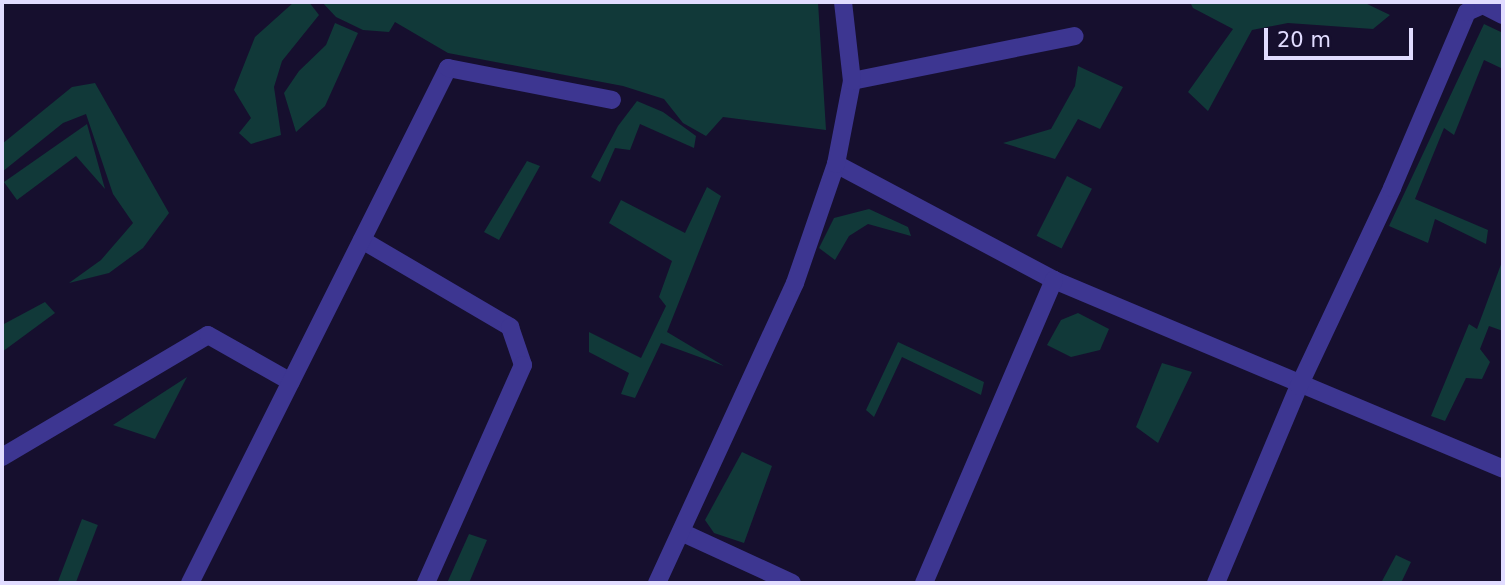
<!DOCTYPE html>
<html>
<head>
<meta charset="utf-8">
<style>
  body { margin:0 }
  #map { position:relative; width:1505px; height:585px; overflow:hidden; background:#160f2e; font-family:"DejaVu Sans",sans-serif }
  div>[style] { position:absolute }
  [style*='--x'] { left:calc(var(--x)*1px); top:calc(var(--y)*1px); width:calc(var(--w)*1px); rotate:calc(var(--a)*1deg) }
  .green>* { inset:0; background:#113939; transform-origin:0 0 }
  .service>* { height:18px; margin:-9px; padding:0 9px; transform-origin:9px; border-radius:9px; background:#3d3691 }
  .minor>* { height:18px; margin:-9px; padding:0 9px; transform-origin:9px; border-radius:9px; background:#3d3691 }
  span { translate:-50% -50%; white-space:nowrap; text-align:center; line-height:1.15; -webkit-text-stroke:6px #160f2e; paint-order:stroke }
  .frame { position:absolute; inset:0; border:4px solid #e1dcff; pointer-events:none }
  .scale { position:absolute; left:1264px; top:28px; width:149px; height:32px; box-sizing:border-box; border:4px solid #e1dcff; border-top:0; padding-left:9px; font-size:21px; line-height:24px; white-space:nowrap; color:#e1dcff; -webkit-text-stroke:5px #160f2e; paint-order:stroke }
</style>
</head>
<body>
<div id="map">
  <div class="green">
    <i style="clip-path:polygon(294px 2px,309px 2px,319px 15px,282px 61px,274px 87px,281px 135px,251px 144px,239px 133px,251px 118px,234px 90px,255px 37px)"></i>
    <i style="clip-path:polygon(322px 2px,818px 2px,826px 130px,723px 117px,706px 136px,683px 123px,664px 99px,623px 86px,448px 53px,395px 22px,389px 32px,363px 30px,336px 17px)"></i>
    <i style="clip-path:polygon(1190px 2px,1363px 2px,1390px 15px,1373px 29px,1288px 23px,1252px 30px,1208px 111px,1188px 92px,1233px 29px,1193px 8px)"></i>
    <i style="clip-path:polygon(335px 23px,358px 33px,325px 106px,296px 132px,284px 93px,299px 71px,326px 45px)"></i>
    <i style="clip-path:polygon(1484px 24px,1503px 33px,1503px 69px,1484px 60px,1454px 135px,1444px 128px,1415px 199px,1488px 230px,1486px 244px,1435px 219px,1428px 243px,1389px 226px)"></i>
    <i style="clip-path:polygon(1078px 66px,1123px 87px,1100px 129px,1078px 119px,1055px 159px,1003px 143px,1051px 129px,1075px 86px)"></i>
    <i style="clip-path:polygon(95px 83px,169px 213px,143px 248px,109px 273px,69px 283px,101px 260px,133px 223px,113px 194px,86px 114px,63px 123px,2px 172px,2px 144px,72px 87px)"></i>
    <i style="clip-path:polygon(637px 101px,663px 112px,696px 136px,694px 148px,640px 124px,630px 150px,615px 148px,600px 182px,591px 177px,618px 126px)"></i>
    <i style="clip-path:polygon(87px 124px,105px 189px,76px 156px,17px 200px,4px 182px)"></i>
    <i style="clip-path:polygon(527px 161px,540px 166px,499px 240px,484px 232px)"></i>
    <i style="left:1067px;top:176px;width:28px;height:67px;rotate:27deg"></i>
    <i style="clip-path:polygon(707px 187px,721px 196px,667px 332px,724px 366px,661px 343px,635px 398px,621px 394px,629px 373px,589px 352px,589px 332px,641px 358px,666px 306px,659px 297px,672px 261px,609px 223px,621px 200px,685px 233px)"></i>
    <i style="clip-path:polygon(869px 209px,908px 227px,911px 236px,868px 224px,849px 236px,835px 260px,819px 248px,834px 218px)"></i>
    <i style="clip-path:polygon(1503px 259px,1503px 331px,1489px 326px,1480px 349px,1490px 362px,1482px 379px,1466px 378px,1445px 421px,1431px 416px,1469px 324px,1477px 329px)"></i>
    <i style="clip-path:polygon(45px 302px,55px 313px,2px 352px,2px 325px)"></i>
    <i style="clip-path:polygon(1078px 313px,1109px 329px,1100px 350px,1071px 357px,1047px 345px,1061px 320px)"></i>
    <i style="clip-path:polygon(898px 342px,984px 382px,981px 395px,902px 357px,874px 417px,866px 410px)"></i>
    <i style="clip-path:polygon(1162px 363px,1192px 372px,1158px 443px,1136px 427px)"></i>
    <i style="clip-path:polygon(187px 377px,155px 439px,113px 425px)"></i>
    <i style="clip-path:polygon(742px 452px,772px 466px,744px 543px,714px 533px,705px 520px)"></i>
    <i style="left:82px;top:519px;width:17px;height:70px;rotate:21deg"></i>
    <i style="clip-path:polygon(469px 534px,487px 540px,469px 583px,447px 583px)"></i>
    <i style="clip-path:polygon(1396px 555px,1411px 562px,1401px 583px,1381px 583px)"></i>
  </div>
  <div class="service">
    <i style="--x:852;--y:81;--w:227;--a:-11.4"></i>
  </div>
  <div class="minor">
    <i style="--x:836;--y:164;--w:247;--a:28"></i>
    <i style="--x:1054;--y:280;--w:487;--a:22.8"></i>
    <i style="--x:362;--y:240;--w:172;--a:30.4"></i>
    <i style="--x:510;--y:327;--w:40;--a:71.1"></i>
    <i style="--x:523;--y:365;--w:239;--a:114"></i>
    <i style="--x:2;--y:457;--w:239;--a:-30.6"></i>
    <i style="--x:208;--y:335;--w:95;--a:29.5"></i>
    <i style="--x:681;--y:532;--w:122;--a:24.7"></i>
    <i style="--x:190;--y:583;--w:576;--a:-63.39"></i>
    <i style="--x:448;--y:68;--w:167;--a:11"></i>
    <i style="--x:657;--y:583;--w:330;--a:-65.3"></i>
    <i style="--x:795;--y:283;--w:126;--a:-71"></i>
    <i style="--x:836;--y:164;--w:85;--a:-79.1"></i>
    <i style="--x:852;--y:81;--w:80;--a:-96.5"></i>
    <i style="--x:924;--y:583;--w:330;--a:-66.8"></i>
    <i style="--x:1216;--y:583;--w:214;--a:-67.2"></i>
    <i style="--x:1299;--y:386;--w:219;--a:-64.8"></i>
    <i style="--x:1392;--y:188;--w:191;--a:-66.9"></i>
    <i style="--x:1467;--y:12;--w:17;--a:-24"></i>
    <i style="--x:1483;--y:5;--w:22;--a:27"></i>
  </div>
  <div class="frame"></div>
  <div class="scale">20 m</div>
</div>
</body>
</html>
